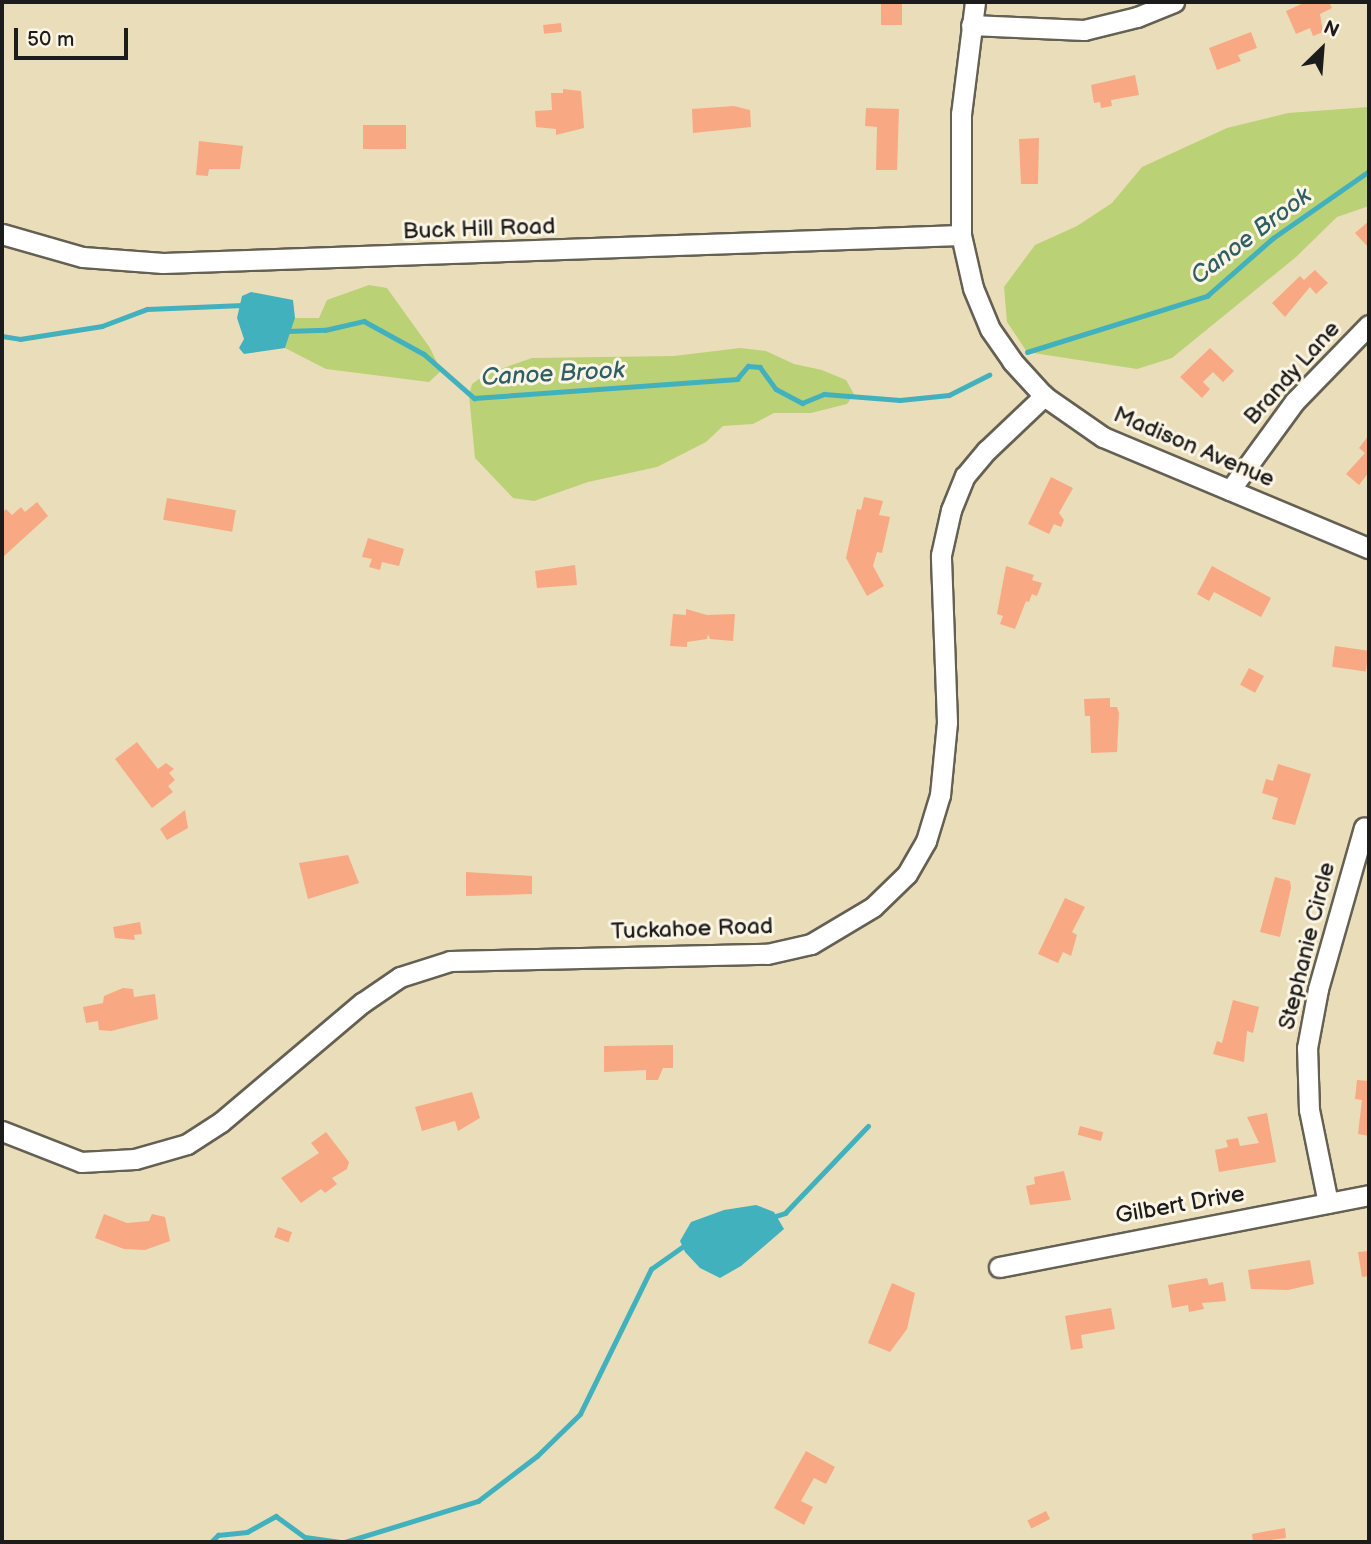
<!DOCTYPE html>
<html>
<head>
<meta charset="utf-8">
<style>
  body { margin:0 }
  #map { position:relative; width:1371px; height:1544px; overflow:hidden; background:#e9deb9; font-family:"Balsamiq Sans",sans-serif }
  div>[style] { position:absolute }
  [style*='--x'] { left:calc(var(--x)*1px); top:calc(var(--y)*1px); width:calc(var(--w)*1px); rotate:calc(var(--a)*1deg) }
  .green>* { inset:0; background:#bbd176 }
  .water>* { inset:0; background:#42b1be }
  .stream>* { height:4.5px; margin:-2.25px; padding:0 2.25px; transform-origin:2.25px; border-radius:2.25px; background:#42b1be }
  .building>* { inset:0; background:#f8a883; transform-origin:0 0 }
  .roads { filter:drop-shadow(2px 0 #646053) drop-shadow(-2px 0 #646053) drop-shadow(0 2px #646053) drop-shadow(0 -2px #646053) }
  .minor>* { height:19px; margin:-9.5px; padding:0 9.5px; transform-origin:9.5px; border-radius:9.5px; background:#fff }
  span { translate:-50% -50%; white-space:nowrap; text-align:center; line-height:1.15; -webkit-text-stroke:6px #fcf5e5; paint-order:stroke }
  .street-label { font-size:23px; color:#1c1c1c }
  .water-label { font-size:24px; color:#2d5f65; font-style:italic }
  .frame { position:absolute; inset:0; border:4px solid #1c1c1c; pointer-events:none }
  .north { position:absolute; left:1287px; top:14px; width:70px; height:70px; -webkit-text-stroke:5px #fcf5e5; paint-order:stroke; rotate:25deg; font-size:19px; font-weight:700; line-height:28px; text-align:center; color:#1c1c1c }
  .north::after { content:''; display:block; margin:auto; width:24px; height:32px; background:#1c1c1c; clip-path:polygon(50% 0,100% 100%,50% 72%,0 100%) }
  .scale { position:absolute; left:14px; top:28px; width:114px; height:32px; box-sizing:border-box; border:4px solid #1c1c1c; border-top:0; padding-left:9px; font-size:21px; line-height:24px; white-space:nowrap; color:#1c1c1c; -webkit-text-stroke:5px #fcf5e5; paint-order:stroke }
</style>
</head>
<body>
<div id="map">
  <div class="green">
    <i style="clip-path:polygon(1369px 107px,1369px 206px,1337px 217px,1296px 257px,1172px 358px,1137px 369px,1027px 352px,1007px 322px,1004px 287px,1035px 245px,1077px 226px,1112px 203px,1142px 167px,1227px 128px,1288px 113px)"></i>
    <i style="clip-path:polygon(369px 285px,387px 288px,430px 348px,441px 371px,429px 382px,326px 369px,285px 348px,295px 318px,319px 318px,327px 300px)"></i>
    <i style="clip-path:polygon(740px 348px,766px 351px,794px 364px,822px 370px,846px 380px,854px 394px,847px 404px,811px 413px,774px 413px,753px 424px,723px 426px,706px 442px,657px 467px,588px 482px,534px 501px,513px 498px,475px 458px,469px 395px,472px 384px,486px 374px,532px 358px,674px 356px)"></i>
  </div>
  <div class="water">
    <i style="clip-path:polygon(251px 292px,293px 300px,295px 318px,285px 348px,244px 354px,239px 348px,244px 339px,237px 318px,242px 296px)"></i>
    <i style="clip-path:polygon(756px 1205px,774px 1212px,784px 1229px,741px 1266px,720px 1278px,700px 1268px,685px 1252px,680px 1241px,691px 1222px,724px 1210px)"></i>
  </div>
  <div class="stream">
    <i style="--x:287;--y:331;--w:38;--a:-2"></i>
    <i style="--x:325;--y:330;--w:40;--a:-13"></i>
    <i style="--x:364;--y:321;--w:68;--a:28.8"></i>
    <i style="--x:424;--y:354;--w:67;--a:41.3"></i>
    <i style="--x:474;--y:398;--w:264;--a:-4.1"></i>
    <i style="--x:737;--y:379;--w:17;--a:-50"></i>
    <i style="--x:748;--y:366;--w:12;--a:5"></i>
    <i style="--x:760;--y:367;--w:27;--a:54"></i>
    <i style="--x:776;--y:389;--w:30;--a:28"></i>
    <i style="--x:802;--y:403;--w:24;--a:-22"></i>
    <i style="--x:824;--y:394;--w:76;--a:4.5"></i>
    <i style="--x:900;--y:400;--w:49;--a:-5.8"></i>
    <i style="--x:949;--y:395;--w:45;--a:-26.6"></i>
    <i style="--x:2;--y:336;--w:18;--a:9"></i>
    <i style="--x:20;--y:339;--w:83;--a:-9"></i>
    <i style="--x:102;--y:326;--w:48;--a:-20.7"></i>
    <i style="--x:147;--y:309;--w:96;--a:-2.4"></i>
    <i style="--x:1027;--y:352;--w:189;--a:-17.3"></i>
    <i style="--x:1207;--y:296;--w:88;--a:-41.3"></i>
    <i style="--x:1273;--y:238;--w:117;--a:-34.9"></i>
    <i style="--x:773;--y:1217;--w:13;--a:-18"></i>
    <i style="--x:785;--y:1213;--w:120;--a:-46.3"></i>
    <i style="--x:211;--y:1542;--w:10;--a:-45"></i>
    <i style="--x:218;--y:1535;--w:29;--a:-6"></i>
    <i style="--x:247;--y:1532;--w:33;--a:-29"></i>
    <i style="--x:276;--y:1516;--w:36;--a:36"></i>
    <i style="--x:305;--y:1537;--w:37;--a:8"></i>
    <i style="--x:345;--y:1542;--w:139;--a:-17.1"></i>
    <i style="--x:478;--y:1501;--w:74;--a:-37.3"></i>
    <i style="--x:537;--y:1456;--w:60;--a:-44.3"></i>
    <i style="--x:580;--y:1414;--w:161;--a:-63.9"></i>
    <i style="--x:651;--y:1269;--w:42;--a:-35.2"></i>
  </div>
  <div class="building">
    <i style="left:881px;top:2px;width:21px;height:23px"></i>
    <i style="clip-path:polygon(1306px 2px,1329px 2px,1332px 8px,1320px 14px,1323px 32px,1313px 36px,1310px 28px,1296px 34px,1286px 11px)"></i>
    <i style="left:561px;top:23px;width:9px;height:18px;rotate:84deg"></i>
    <i style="clip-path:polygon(1251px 32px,1257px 48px,1238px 55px,1241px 61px,1217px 70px,1209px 48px)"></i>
    <i style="clip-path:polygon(1135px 75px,1139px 95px,1111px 100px,1112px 106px,1101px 108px,1100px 102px,1094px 103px,1091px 85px)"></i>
    <i style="clip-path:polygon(563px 89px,581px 91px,584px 128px,556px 135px,556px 129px,536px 127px,535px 111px,552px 110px,551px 93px,563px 93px)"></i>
    <i style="clip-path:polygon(734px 106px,750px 110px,751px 127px,693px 133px,692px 109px)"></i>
    <i style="clip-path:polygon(866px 108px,899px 109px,897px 170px,876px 170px,877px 127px,865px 126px)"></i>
    <i style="left:363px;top:125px;width:43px;height:24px"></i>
    <i style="clip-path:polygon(1039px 138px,1038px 184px,1021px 184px,1019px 139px)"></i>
    <i style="clip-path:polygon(199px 141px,243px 146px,240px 169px,209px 169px,208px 176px,196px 175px)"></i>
    <i style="clip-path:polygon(1369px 221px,1369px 246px,1368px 247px,1355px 233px)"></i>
    <i style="clip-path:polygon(1315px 270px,1328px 283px,1316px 294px,1310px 287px,1285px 317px,1272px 303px,1300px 276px,1304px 280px)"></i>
    <i style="clip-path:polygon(1210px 348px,1234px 371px,1223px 382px,1213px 372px,1203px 382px,1210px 389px,1202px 398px,1180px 377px)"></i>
    <i style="clip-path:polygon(1369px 435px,1369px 472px,1359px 485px,1346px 474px,1365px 453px,1359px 448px)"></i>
    <i style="clip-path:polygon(1051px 477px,1073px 488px,1059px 513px,1064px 520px,1061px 527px,1054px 524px,1049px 534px,1028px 524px)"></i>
    <i style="clip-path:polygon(864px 497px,883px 501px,879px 515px,890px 517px,882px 553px,877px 552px,873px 566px,884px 586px,867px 596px,846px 558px,857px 509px,861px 510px)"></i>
    <i style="left:167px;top:498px;width:70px;height:22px;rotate:10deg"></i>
    <i style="clip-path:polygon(37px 502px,48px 516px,3px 557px,2px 513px,6px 509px,12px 515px,21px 507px,25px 512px)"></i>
    <i style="clip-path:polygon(368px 538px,404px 549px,399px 566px,382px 562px,380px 570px,369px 567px,372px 559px,362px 557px)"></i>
    <i style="clip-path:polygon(575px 565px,577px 585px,537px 588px,535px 571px)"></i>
    <i style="clip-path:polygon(1006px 566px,1034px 575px,1032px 580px,1042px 583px,1037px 596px,1032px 594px,1029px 602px,1026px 601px,1015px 629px,1000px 624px,1003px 616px,997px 614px)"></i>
    <i style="clip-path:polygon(1212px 566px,1271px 598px,1261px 617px,1214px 592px,1209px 601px,1197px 594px)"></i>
    <i style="clip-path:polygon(686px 609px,707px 615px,735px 614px,733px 641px,710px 639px,708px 634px,707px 639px,687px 642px,687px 647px,670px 646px,673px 614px,686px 615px)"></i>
    <i style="left:1335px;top:646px;width:34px;height:21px;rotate:8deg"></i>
    <i style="left:1249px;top:668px;width:17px;height:19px;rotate:28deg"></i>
    <i style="clip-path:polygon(1110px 698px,1110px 707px,1117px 707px,1119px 713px,1117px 752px,1091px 753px,1090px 716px,1085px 716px,1084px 699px)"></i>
    <i style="clip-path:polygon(137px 742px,158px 769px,166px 763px,174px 769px,169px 773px,175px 780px,168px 786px,173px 792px,152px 808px,115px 759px)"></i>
    <i style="clip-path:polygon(1278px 764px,1311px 774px,1295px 825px,1272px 819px,1278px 798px,1262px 793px,1266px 779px,1273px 781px)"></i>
    <i style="clip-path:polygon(185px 810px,188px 828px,167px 840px,160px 829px)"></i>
    <i style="clip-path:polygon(348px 855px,359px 883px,308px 899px,299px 863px)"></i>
    <i style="clip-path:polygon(466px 872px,532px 876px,532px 894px,466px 896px)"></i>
    <i style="clip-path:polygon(1275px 877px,1290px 881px,1291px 888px,1280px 937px,1260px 932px)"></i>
    <i style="clip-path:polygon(1065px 898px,1085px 907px,1072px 932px,1077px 935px,1071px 956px,1063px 952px,1058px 963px,1038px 954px)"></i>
    <i style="clip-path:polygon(140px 922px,142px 934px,134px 935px,135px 940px,115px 938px,113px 927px)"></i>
    <i style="clip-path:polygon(123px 988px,133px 989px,134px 997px,155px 994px,158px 1019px,111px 1031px,99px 1030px,98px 1021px,86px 1023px,83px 1007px,103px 1003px,104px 996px)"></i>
    <i style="clip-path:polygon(1233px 1000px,1259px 1007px,1253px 1033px,1247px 1031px,1244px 1062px,1213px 1054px,1217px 1041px,1222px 1043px)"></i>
    <i style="clip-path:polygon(673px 1045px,673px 1068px,663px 1068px,658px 1080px,646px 1080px,646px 1070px,604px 1072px,604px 1046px)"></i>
    <i style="clip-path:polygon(1357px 1080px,1369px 1081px,1369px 1136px,1358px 1134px,1362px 1100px,1355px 1099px)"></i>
    <i style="clip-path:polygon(472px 1092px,480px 1118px,458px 1131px,455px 1121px,422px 1131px,415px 1107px)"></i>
    <i style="clip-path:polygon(1267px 1113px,1276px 1162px,1219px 1172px,1215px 1150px,1228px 1147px,1226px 1140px,1238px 1138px,1240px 1146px,1259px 1143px,1247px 1117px)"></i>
    <i style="left:1080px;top:1126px;width:24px;height:9px;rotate:15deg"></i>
    <i style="clip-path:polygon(326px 1132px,349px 1162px,347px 1169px,332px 1178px,337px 1184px,325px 1193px,321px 1189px,301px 1203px,281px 1178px,319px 1153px,311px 1143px)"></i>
    <i style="clip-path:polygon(1064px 1171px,1071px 1200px,1030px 1205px,1026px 1186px,1035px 1184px,1034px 1177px)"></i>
    <i style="clip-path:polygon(104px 1214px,127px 1223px,149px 1221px,152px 1214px,165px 1217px,170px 1241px,145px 1250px,124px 1249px,95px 1238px)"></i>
    <i style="left:278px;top:1227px;width:15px;height:11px;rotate:20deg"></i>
    <i style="clip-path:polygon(1369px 1251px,1369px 1276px,1362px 1277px,1358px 1252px)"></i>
    <i style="clip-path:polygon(1310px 1260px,1314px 1284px,1288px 1290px,1251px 1289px,1248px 1270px)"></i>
    <i style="clip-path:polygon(1207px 1278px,1209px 1285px,1223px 1282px,1226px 1301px,1202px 1303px,1204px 1309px,1189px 1312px,1188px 1305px,1172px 1308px,1168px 1285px)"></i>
    <i style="clip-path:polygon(892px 1283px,915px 1293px,907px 1329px,890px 1352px,868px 1343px)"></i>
    <i style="clip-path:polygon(1111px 1308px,1115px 1329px,1081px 1335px,1083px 1348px,1071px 1350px,1065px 1316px)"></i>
    <i style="clip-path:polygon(806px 1451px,835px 1467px,826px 1484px,814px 1478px,801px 1501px,813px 1507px,804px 1525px,774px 1508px)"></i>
    <i style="left:1046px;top:1511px;width:9px;height:21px;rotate:63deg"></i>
    <i style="clip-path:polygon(1285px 1528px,1286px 1538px,1253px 1542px,1252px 1534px)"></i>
  </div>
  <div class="roads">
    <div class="minor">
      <i style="--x:975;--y:2;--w:113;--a:97.1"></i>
      <i style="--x:961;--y:114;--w:121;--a:90"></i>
      <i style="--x:961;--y:235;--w:54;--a:77.2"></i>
      <i style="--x:973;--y:288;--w:44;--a:67.5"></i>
      <i style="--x:990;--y:329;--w:39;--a:55"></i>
      <i style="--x:1012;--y:361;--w:47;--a:47.6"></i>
      <i style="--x:1044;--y:396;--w:72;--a:34.8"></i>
      <i style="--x:1103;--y:437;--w:288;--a:22.7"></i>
      <i style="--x:971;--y:25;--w:113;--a:2.5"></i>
      <i style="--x:1084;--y:30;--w:55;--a:-13.8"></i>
      <i style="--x:1137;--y:17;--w:40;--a:-22"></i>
      <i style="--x:2;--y:234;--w:84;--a:15.9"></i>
      <i style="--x:83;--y:257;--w:80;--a:4.3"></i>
      <i style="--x:163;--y:263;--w:798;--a:-2.01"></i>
      <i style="--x:1230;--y:490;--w:110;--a:-53.9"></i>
      <i style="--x:1295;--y:401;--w:106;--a:-45.8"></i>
      <i style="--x:2;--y:1131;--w:85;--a:21.4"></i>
      <i style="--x:81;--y:1162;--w:54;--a:-3.2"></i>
      <i style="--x:135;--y:1159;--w:54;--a:-16.1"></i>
      <i style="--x:187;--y:1144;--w:40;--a:-32.9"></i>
      <i style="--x:221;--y:1122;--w:185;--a:-40.2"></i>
      <i style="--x:362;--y:1003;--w:46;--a:-34.4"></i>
      <i style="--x:400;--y:977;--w:52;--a:-17.7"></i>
      <i style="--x:450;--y:961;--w:317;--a:-1.3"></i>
      <i style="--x:767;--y:954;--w:45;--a:-12.8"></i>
      <i style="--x:811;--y:944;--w:72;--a:-30.8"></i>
      <i style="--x:873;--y:907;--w:47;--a:-44.1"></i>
      <i style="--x:907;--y:874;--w:38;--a:-60"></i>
      <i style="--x:926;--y:841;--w:48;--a:-73.1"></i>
      <i style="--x:940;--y:795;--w:73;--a:-84.5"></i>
      <i style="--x:947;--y:722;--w:167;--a:-92.1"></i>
      <i style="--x:941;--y:555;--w:46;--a:-77.5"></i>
      <i style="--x:951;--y:510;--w:37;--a:-68"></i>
      <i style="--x:965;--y:476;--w:34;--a:-50"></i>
      <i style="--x:987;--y:450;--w:79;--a:-43.5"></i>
      <i style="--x:1328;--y:1203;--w:95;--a:-101.5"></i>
      <i style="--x:1309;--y:1110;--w:62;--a:-91.8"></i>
      <i style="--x:1307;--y:1048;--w:60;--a:-79.4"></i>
      <i style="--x:1318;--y:989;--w:168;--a:-74.1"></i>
      <i style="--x:999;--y:1267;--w:377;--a:-11"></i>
    </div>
  </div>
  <div class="street-label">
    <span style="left:479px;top:229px;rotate:-2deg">Buck Hill Road</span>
    <span style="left:1292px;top:373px;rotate:-48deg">Brandy Lane</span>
    <span style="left:1194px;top:447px;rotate:23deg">Madison Avenue</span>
    <span style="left:692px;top:929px;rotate:-2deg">Tuckahoe Road</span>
    <span style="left:1307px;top:946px;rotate:-76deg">Stephanie Circle</span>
    <span style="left:1180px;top:1205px;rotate:-10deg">Gilbert Drive</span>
  </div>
  <div class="water-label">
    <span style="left:1251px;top:236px;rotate:-37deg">Canoe Brook</span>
    <span style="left:553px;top:374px;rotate:-3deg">Canoe Brook</span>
  </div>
  <div class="frame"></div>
  <div class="north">N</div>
  <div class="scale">50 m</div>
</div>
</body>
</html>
